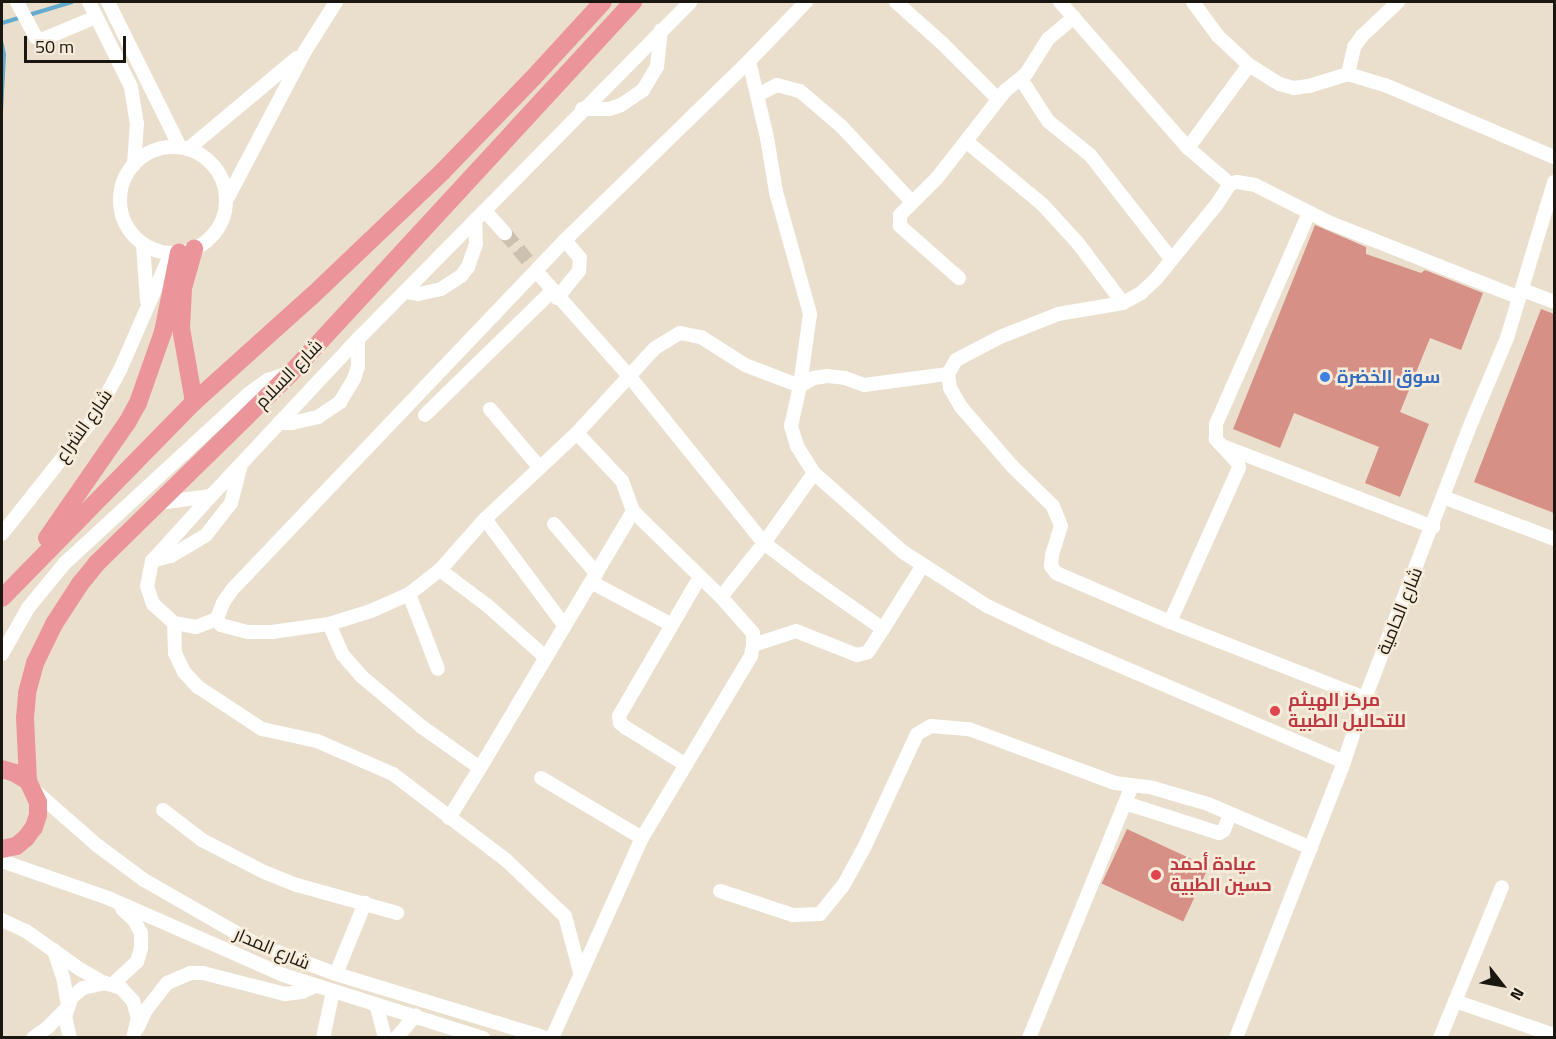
<!DOCTYPE html>
<html>
<head>
<meta charset="utf-8">
<style>
  body { margin:0 }
  #map { position:relative; width:1556px; height:1039px; overflow:hidden; background:#eadfcc; font-family:"Titillium Web",Cairo,sans-serif }
  div>[style] { position:absolute }
  [style*='--x'] { left:calc(var(--x)*1px); top:calc(var(--y)*1px); width:calc(var(--w)*1px); rotate:calc(var(--a)*1deg) }
  .water>* { inset:0; background:#64abce }
  .stream>* { height:4px; margin:-2px; padding:0 2px; transform-origin:2px; border-radius:2px; background:#64abce }
  .building>* { inset:0; background:#d79086; transform-origin:0 0 }
  .minor-tunnel>* { height:14px; margin-top:-7px; transform-origin:0; background:repeating-linear-gradient(90deg,#cbc1b0 0 14px,transparent 0 21px) }
  .minor>* { height:14px; margin:-7px; padding:0 7px; transform-origin:7px; border-radius:7px; background:#fff }
  .minor>.ring { margin:-7px; padding:0; box-sizing:content-box; background:none; border:14px solid #fff; border-radius:50% }
  .major>* { height:18px; margin:-9px; padding:0 9px; transform-origin:9px; border-radius:9px; background:#eb959a }
  .dots>* { width:16px; height:16px; translate:-50% -50%; box-sizing:border-box; border:3px solid #f7ecd9; border-radius:50% }
  span { translate:-50% -50%; white-space:nowrap; text-align:center; line-height:1.15; -webkit-text-stroke:5px #f7ecd9; paint-order:stroke }
  .street-label { font-size:18px; color:#1a1610 }
  .shop-label { font-size:18px; color:#366cbe; font-weight:700 }
  .left { translate:0 -50%; text-align:left }
  .health-label { font-size:18px; color:#be3a42; font-weight:700 }
  .frame { position:absolute; inset:0; border:3px solid #1a1610; pointer-events:none }
  .north { position:absolute; left:1472px; top:955px; width:60px; height:60px; -webkit-text-stroke:4px #f7ecd9; paint-order:stroke; rotate:121deg; font-size:16px; font-weight:700; line-height:24px; text-align:center; color:#1a1610 }
  .north::after { content:''; display:block; margin:auto; width:21px; height:27px; background:#1a1610; clip-path:polygon(50% 0,100% 100%,50% 72%,0 100%) }
  .scale { position:absolute; left:24px; top:36px; width:102px; height:27px; box-sizing:border-box; border:3px solid #1a1610; border-top:0; padding-left:8px; font-size:18px; line-height:21px; white-space:nowrap; color:#1a1610; -webkit-text-stroke:4px #f7ecd9; paint-order:stroke }
</style>
</head>
<body>
<div id="map">
  <div class="water">
    <i style="clip-path:polygon(2px 36px,6px 54px,2px 131px)"></i>
  </div>
  <div class="stream">
    <i style="--x:2;--y:23;--w:73;--a:-16.7"></i>
  </div>
  <div class="building">
    <i style="clip-path:polygon(1315px 225px,1366px 247px,1366px 254px,1421px 273px,1425px 270px,1483px 293px,1461px 350px,1430px 338px,1400px 412px,1429px 424px,1400px 497px,1365px 483px,1379px 447px,1294px 413px,1280px 448px,1233px 429px)"></i>
    <i style="clip-path:polygon(1541px 309px,1554px 314px,1554px 513px,1474px 482px)"></i>
    <i style="left:1127px;top:829px;width:90px;height:60px;rotate:25deg"></i>
  </div>
  <div class="minor-tunnel">
    <i style="--x:505;--y:233;--w:50;--a:50.6"></i>
  </div>
  <div class="minor">
    <i style="--x:17;--y:2;--w:40;--a:62"></i>
    <i style="--x:36;--y:37;--w:6;--a:31"></i>
    <i style="--x:41;--y:40;--w:60;--a:-22.7"></i>
    <i style="--x:89;--y:2;--w:95;--a:63.7"></i>
    <i style="--x:131;--y:87;--w:36;--a:81"></i>
    <i style="--x:137;--y:123;--w:42;--a:94.1"></i>
    <i style="--x:108;--y:2;--w:162;--a:63.6"></i>
    <i style="--x:806;--y:2;--w:82;--a:134"></i>
    <i style="--x:749;--y:61;--w:257;--a:135.8"></i>
    <i style="--x:565;--y:240;--w:483;--a:133.6"></i>
    <i style="--x:232;--y:590;--w:16;--a:125"></i>
    <i style="--x:223;--y:603;--w:17;--a:111"></i>
    <i style="--x:217;--y:619;--w:7;--a:56"></i>
    <i style="--x:221;--y:625;--w:28;--a:15"></i>
    <i style="--x:248;--y:632;--w:24;--a:0"></i>
    <i style="--x:272;--y:632;--w:58;--a:-8"></i>
    <i style="--x:329;--y:624;--w:44;--a:-17.2"></i>
    <i style="--x:371;--y:611;--w:42;--a:-24.1"></i>
    <i style="--x:409;--y:594;--w:39;--a:-38"></i>
    <i style="--x:440;--y:570;--w:68;--a:-48.6"></i>
    <i style="--x:485;--y:519;--w:126;--a:-43.1"></i>
    <i style="--x:577;--y:433;--w:115;--a:-47.5"></i>
    <i style="--x:655;--y:348;--w:29;--a:-31"></i>
    <i style="--x:680;--y:333;--w:21;--a:11"></i>
    <i style="--x:701;--y:337;--w:52;--a:32.5"></i>
    <i style="--x:745;--y:365;--w:59;--a:20.9"></i>
    <i style="--x:800;--y:386;--w:16;--a:-30"></i>
    <i style="--x:814;--y:378;--w:13;--a:-9"></i>
    <i style="--x:827;--y:376;--w:18;--a:6"></i>
    <i style="--x:845;--y:378;--w:20;--a:20"></i>
    <i style="--x:864;--y:385;--w:85;--a:-7.5"></i>
    <i style="--x:896;--y:2;--w:62;--a:41.7"></i>
    <i style="--x:942;--y:43;--w:79;--a:45"></i>
    <i style="--x:1060;--y:2;--w:194;--a:48.8"></i>
    <i style="--x:1188;--y:148;--w:55;--a:40.6"></i>
    <i style="--x:1193;--y:2;--w:42;--a:53.7"></i>
    <i style="--x:1218;--y:36;--w:42;--a:43.1"></i>
    <i style="--x:1249;--y:65;--w:36;--a:32"></i>
    <i style="--x:1280;--y:84;--w:15;--a:16"></i>
    <i style="--x:1294;--y:88;--w:15;--a:-8"></i>
    <i style="--x:1309;--y:86;--w:41;--a:-17.1"></i>
    <i style="--x:1348;--y:74;--w:39;--a:17"></i>
    <i style="--x:1385;--y:85;--w:184;--a:23.1"></i>
    <i style="--x:749;--y:61;--w:79;--a:76.8"></i>
    <i style="--x:767;--y:138;--w:55;--a:80.5"></i>
    <i style="--x:776;--y:192;--w:127;--a:74.4"></i>
    <i style="--x:810;--y:314;--w:73;--a:97.9"></i>
    <i style="--x:800;--y:386;--w:41;--a:102.7"></i>
    <i style="--x:791;--y:426;--w:21;--a:73"></i>
    <i style="--x:797;--y:446;--w:32;--a:58"></i>
    <i style="--x:814;--y:473;--w:119;--a:41.6"></i>
    <i style="--x:903;--y:552;--w:100;--a:32.7"></i>
    <i style="--x:987;--y:606;--w:75;--a:25.2"></i>
    <i style="--x:1055;--y:638;--w:314;--a:23.2"></i>
    <i style="--x:1348;--y:74;--w:28;--a:-77"></i>
    <i style="--x:1354;--y:47;--w:14;--a:-54"></i>
    <i style="--x:1362;--y:36;--w:50;--a:-43.4"></i>
    <i style="--x:1021;--y:79;--w:50;--a:57.3"></i>
    <i style="--x:1048;--y:121;--w:54;--a:39"></i>
    <i style="--x:1090;--y:155;--w:133;--a:52"></i>
    <i style="--x:758;--y:95;--w:21;--a:-28"></i>
    <i style="--x:777;--y:85;--w:24;--a:15"></i>
    <i style="--x:800;--y:91;--w:54;--a:40.5"></i>
    <i style="--x:841;--y:126;--w:104;--a:46.9"></i>
    <i style="--x:582;--y:109;--w:27;--a:0"></i>
    <i style="--x:609;--y:109;--w:13;--a:-18"></i>
    <i style="--x:621;--y:105;--w:27;--a:-34"></i>
    <i style="--x:643;--y:90;--w:27;--a:-59"></i>
    <i style="--x:657;--y:67;--w:37;--a:-84"></i>
    <i style="--x:967;--y:142;--w:97;--a:39.6"></i>
    <i style="--x:1042;--y:204;--w:52;--a:47.4"></i>
    <i style="--x:1077;--y:242;--w:76;--a:53"></i>
    <i class="ring" style="left:120px;top:147px;width:92px;height:92px"></i>
    <i style="--x:1188;--y:148;--w:103;--a:-53.7"></i>
    <i style="--x:188;--y:149;--w:142;--a:-39.9"></i>
    <i style="--x:227;--y:199;--w:167;--a:-62.2"></i>
    <i style="--x:305;--y:51;--w:58;--a:-57.7"></i>
    <i style="--x:485;--y:211;--w:30;--a:48"></i>
    <i style="--x:143;--y:244;--w:57;--a:86"></i>
    <i style="--x:537;--y:272;--w:140;--a:48.5"></i>
    <i style="--x:630;--y:377;--w:213;--a:51.1"></i>
    <i style="--x:764;--y:543;--w:53;--a:37.3"></i>
    <i style="--x:806;--y:575;--w:94;--a:35"></i>
    <i style="--x:883;--y:629;--w:75;--a:-58"></i>
    <i style="--x:959;--y:278;--w:79;--a:-138.6"></i>
    <i style="--x:900;--y:226;--w:11;--a:-90"></i>
    <i style="--x:900;--y:215;--w:52;--a:-45"></i>
    <i style="--x:937;--y:178;--w:110;--a:-52"></i>
    <i style="--x:1005;--y:91;--w:27;--a:-39"></i>
    <i style="--x:1026;--y:74;--w:41;--a:-57.8"></i>
    <i style="--x:1048;--y:39;--w:34;--a:-40"></i>
    <i style="--x:1523;--y:290;--w:33;--a:21"></i>
    <i style="--x:406;--y:292;--w:12;--a:9"></i>
    <i style="--x:418;--y:294;--w:24;--a:-12"></i>
    <i style="--x:441;--y:289;--w:24;--a:-33"></i>
    <i style="--x:461;--y:276;--w:11;--a:-52"></i>
    <i style="--x:468;--y:267;--w:24;--a:-71"></i>
    <i style="--x:476;--y:244;--w:24;--a:-92"></i>
    <i style="--x:557;--y:298;--w:35;--a:-51"></i>
    <i style="--x:579;--y:271;--w:13;--a:-86"></i>
    <i style="--x:580;--y:258;--w:23;--a:-130"></i>
    <i style="--x:490;--y:409;--w:77;--a:49.7"></i>
    <i style="--x:425;--y:415;--w:177;--a:-44.3"></i>
    <i style="--x:279;--y:423;--w:13;--a:0"></i>
    <i style="--x:292;--y:423;--w:27;--a:-13"></i>
    <i style="--x:318;--y:417;--w:27;--a:-34"></i>
    <i style="--x:340;--y:402;--w:27;--a:-59"></i>
    <i style="--x:354;--y:379;--w:14;--a:-73"></i>
    <i style="--x:358;--y:366;--w:27;--a:-90"></i>
    <i style="--x:1225;--y:447;--w:223;--a:21"></i>
    <i style="--x:211;--y:496;--w:88;--a:132.2"></i>
    <i style="--x:152;--y:561;--w:25;--a:101"></i>
    <i style="--x:147;--y:586;--w:19;--a:72"></i>
    <i style="--x:153;--y:604;--w:28;--a:42"></i>
    <i style="--x:174;--y:623;--w:22;--a:10"></i>
    <i style="--x:196;--y:627;--w:22;--a:-21"></i>
    <i style="--x:1443;--y:497;--w:119;--a:20.7"></i>
    <i style="--x:159;--y:503;--w:52;--a:-7.7"></i>
    <i style="--x:211;--y:496;--w:215;--a:-46.9"></i>
    <i style="--x:358;--y:339;--w:473;--a:-45.4"></i>
    <i style="--x:485;--y:519;--w:132;--a:53.3"></i>
    <i style="--x:554;--y:524;--w:65;--a:49.4"></i>
    <i style="--x:2;--y:534;--w:148;--a:-51.6"></i>
    <i style="--x:94;--y:418;--w:55;--a:-61.6"></i>
    <i style="--x:120;--y:370;--w:128;--a:-66.4"></i>
    <i style="--x:152;--y:561;--w:20;--a:-15"></i>
    <i style="--x:171;--y:556;--w:41;--a:-31"></i>
    <i style="--x:206;--y:535;--w:41;--a:-52"></i>
    <i style="--x:231;--y:503;--w:40;--a:-75.6"></i>
    <i style="--x:440;--y:570;--w:60;--a:36.9"></i>
    <i style="--x:488;--y:606;--w:76;--a:41.8"></i>
    <i style="--x:591;--y:582;--w:89;--a:28"></i>
    <i style="--x:409;--y:594;--w:80;--a:68.9"></i>
    <i style="--x:721;--y:597;--w:69;--a:-51.5"></i>
    <i style="--x:764;--y:543;--w:86;--a:-54.5"></i>
    <i style="--x:1170;--y:622;--w:169;--a:-65.9"></i>
    <i style="--x:1239;--y:468;--w:5;--a:-101"></i>
    <i style="--x:1238;--y:463;--w:33;--a:-133"></i>
    <i style="--x:1216;--y:439;--w:15;--a:-90"></i>
    <i style="--x:1216;--y:424;--w:231;--a:-66.2"></i>
    <i style="--x:174;--y:623;--w:30;--a:88"></i>
    <i style="--x:175;--y:653;--w:21;--a:65"></i>
    <i style="--x:184;--y:672;--w:21;--a:47"></i>
    <i style="--x:198;--y:687;--w:77;--a:33.3"></i>
    <i style="--x:262;--y:729;--w:56;--a:12.3"></i>
    <i style="--x:317;--y:741;--w:83;--a:23.5"></i>
    <i style="--x:393;--y:774;--w:143;--a:37.3"></i>
    <i style="--x:507;--y:861;--w:80;--a:43.5"></i>
    <i style="--x:565;--y:916;--w:58;--a:75"></i>
    <i style="--x:329;--y:624;--w:34;--a:66"></i>
    <i style="--x:343;--y:655;--w:28;--a:49"></i>
    <i style="--x:361;--y:676;--w:80;--a:39.9"></i>
    <i style="--x:422;--y:727;--w:71;--a:35.3"></i>
    <i style="--x:480;--y:768;--w:59;--a:121.8"></i>
    <i style="--x:753;--y:645;--w:45;--a:-18"></i>
    <i style="--x:796;--y:631;--w:66;--a:21.5"></i>
    <i style="--x:857;--y:655;--w:11;--a:-15"></i>
    <i style="--x:868;--y:652;--w:27;--a:-57"></i>
    <i style="--x:2;--y:654;--w:53;--a:-60.5"></i>
    <i style="--x:28;--y:608;--w:58;--a:-50.6"></i>
    <i style="--x:65;--y:563;--w:248;--a:-42.7"></i>
    <i style="--x:247;--y:395;--w:26;--a:-36"></i>
    <i style="--x:268;--y:380;--w:21;--a:-19"></i>
    <i style="--x:1365;--y:698;--w:209;--a:-158.7"></i>
    <i style="--x:1170;--y:622;--w:124;--a:-156.7"></i>
    <i style="--x:1056;--y:573;--w:9;--a:-126"></i>
    <i style="--x:1051;--y:566;--w:11;--a:-85"></i>
    <i style="--x:1052;--y:555;--w:30;--a:-73"></i>
    <i style="--x:1061;--y:526;--w:22;--a:-112"></i>
    <i style="--x:1053;--y:506;--w:57;--a:-135.7"></i>
    <i style="--x:1012;--y:466;--w:78;--a:-130.8"></i>
    <i style="--x:961;--y:407;--w:22;--a:-120"></i>
    <i style="--x:950;--y:388;--w:14;--a:-98"></i>
    <i style="--x:948;--y:374;--w:16;--a:-60"></i>
    <i style="--x:956;--y:360;--w:50;--a:-27.6"></i>
    <i style="--x:1000;--y:337;--w:62;--a:-21.6"></i>
    <i style="--x:1058;--y:314;--w:66;--a:-9.6"></i>
    <i style="--x:1123;--y:303;--w:21;--a:-29"></i>
    <i style="--x:1141;--y:293;--w:21;--a:-43"></i>
    <i style="--x:1156;--y:279;--w:97;--a:-50.9"></i>
    <i style="--x:1217;--y:204;--w:24;--a:-57"></i>
    <i style="--x:1230;--y:184;--w:7;--a:-16"></i>
    <i style="--x:1237;--y:182;--w:18;--a:9"></i>
    <i style="--x:1255;--y:185;--w:82;--a:26.9"></i>
    <i style="--x:1328;--y:222;--w:206;--a:21.6"></i>
    <i style="--x:686;--y:765;--w:72;--a:-148.1"></i>
    <i style="--x:625;--y:727;--w:6;--a:-141"></i>
    <i style="--x:620;--y:723;--w:7;--a:-98"></i>
    <i style="--x:619;--y:716;--w:161;--a:-59.8"></i>
    <i style="--x:480;--y:768;--w:299;--a:-59.2"></i>
    <i style="--x:633;--y:511;--w:32;--a:-110"></i>
    <i style="--x:622;--y:481;--w:66;--a:-133.2"></i>
    <i style="--x:541;--y:778;--w:117;--a:30.7"></i>
    <i style="--x:34;--y:790;--w:85;--a:41.2"></i>
    <i style="--x:98;--y:846;--w:57;--a:36.5"></i>
    <i style="--x:144;--y:880;--w:127;--a:29.8"></i>
    <i style="--x:254;--y:943;--w:88;--a:20.7"></i>
    <i style="--x:336;--y:974;--w:220;--a:16.9"></i>
    <i style="--x:1125;--y:803;--w:99;--a:17.7"></i>
    <i style="--x:1219;--y:833;--w:6;--a:-31"></i>
    <i style="--x:1224;--y:830;--w:17;--a:-69"></i>
    <i style="--x:163;--y:810;--w:49;--a:37.6"></i>
    <i style="--x:202;--y:840;--w:70;--a:27.3"></i>
    <i style="--x:264;--y:872;--w:35;--a:22"></i>
    <i style="--x:297;--y:885;--w:104;--a:15.6"></i>
    <i style="--x:2;--y:861;--w:112;--a:19.2"></i>
    <i style="--x:108;--y:898;--w:191;--a:23.7"></i>
    <i style="--x:283;--y:975;--w:210;--a:17.5"></i>
    <i style="--x:720;--y:891;--w:77;--a:18.2"></i>
    <i style="--x:793;--y:915;--w:27;--a:-2"></i>
    <i style="--x:820;--y:914;--w:36;--a:-51"></i>
    <i style="--x:843;--y:886;--w:46;--a:-61.2"></i>
    <i style="--x:865;--y:846;--w:123;--a:-65.1"></i>
    <i style="--x:917;--y:734;--w:16;--a:-30"></i>
    <i style="--x:931;--y:726;--w:38;--a:5"></i>
    <i style="--x:969;--y:729;--w:156;--a:20.3"></i>
    <i style="--x:1115;--y:783;--w:38;--a:7"></i>
    <i style="--x:1153;--y:788;--w:57;--a:16.2"></i>
    <i style="--x:1208;--y:804;--w:112;--a:23.1"></i>
    <i style="--x:2;--y:920;--w:26;--a:25"></i>
    <i style="--x:26;--y:931;--w:64;--a:35.4"></i>
    <i style="--x:78;--y:968;--w:30;--a:30"></i>
    <i style="--x:54;--y:950;--w:28;--a:72"></i>
    <i style="--x:63;--y:977;--w:28;--a:80"></i>
    <i style="--x:336;--y:974;--w:77;--a:-67.8"></i>
    <i style="--x:113;--y:984;--w:33;--a:-43"></i>
    <i style="--x:137;--y:962;--w:15;--a:-74"></i>
    <i style="--x:141;--y:948;--w:15;--a:-90"></i>
    <i style="--x:141;--y:933;--w:15;--a:-118"></i>
    <i style="--x:134;--y:920;--w:16;--a:-137"></i>
    <i style="--x:1455;--y:1001;--w:105;--a:19"></i>
    <i style="--x:376;--y:1004;--w:35;--a:75"></i>
    <i style="--x:138;--y:1027;--w:19;--a:-65"></i>
    <i style="--x:146;--y:1010;--w:34;--a:-52"></i>
    <i style="--x:167;--y:983;--w:25;--a:-23"></i>
    <i style="--x:190;--y:973;--w:13;--a:0"></i>
    <i style="--x:203;--y:973;--w:85;--a:14.4"></i>
    <i style="--x:285;--y:994;--w:17;--a:-7"></i>
    <i style="--x:302;--y:992;--w:14;--a:-25"></i>
    <i style="--x:33;--y:1038;--w:19;--a:-36"></i>
    <i style="--x:48;--y:1027;--w:27;--a:-45"></i>
    <i style="--x:70;--y:1038;--w:22;--a:-103"></i>
    <i style="--x:65;--y:1017;--w:20;--a:-72"></i>
    <i style="--x:71;--y:998;--w:16;--a:-40"></i>
    <i style="--x:83;--y:988;--w:23;--a:-13"></i>
    <i style="--x:105;--y:983;--w:17;--a:17"></i>
    <i style="--x:121;--y:988;--w:18;--a:47"></i>
    <i style="--x:133;--y:1001;--w:18;--a:74"></i>
    <i style="--x:138;--y:1018;--w:21;--a:104"></i>
    <i style="--x:323;--y:1038;--w:48;--a:-78"></i>
    <i style="--x:396;--y:1038;--w:30;--a:-49"></i>
    <i style="--x:552;--y:1038;--w:219;--a:-65.8"></i>
    <i style="--x:642;--y:838;--w:212;--a:-59.1"></i>
    <i style="--x:751;--y:656;--w:11;--a:-80"></i>
    <i style="--x:753;--y:645;--w:12;--a:-90"></i>
    <i style="--x:753;--y:633;--w:48;--a:-131.6"></i>
    <i style="--x:721;--y:597;--w:123;--a:-135.7"></i>
    <i style="--x:1029;--y:1038;--w:272;--a:-67.8"></i>
    <i style="--x:1236;--y:1038;--w:296;--a:-68.6"></i>
    <i style="--x:1344;--y:762;--w:67;--a:-71.8"></i>
    <i style="--x:1365;--y:698;--w:297;--a:-68.9"></i>
    <i style="--x:1472;--y:421;--w:90;--a:-67.1"></i>
    <i style="--x:1507;--y:338;--w:163;--a:-73.2"></i>
    <i style="--x:1440;--y:1038;--w:163;--a:-67.7"></i>
  </div>
  <div class="major">
    <i style="--x:194;--y:402;--w:75;--a:-100"></i>
    <i style="--x:181;--y:328;--w:40;--a:-87.1"></i>
    <i style="--x:183;--y:288;--w:41;--a:-74.2"></i>
    <i style="--x:47;--y:538;--w:142;--a:-55.3"></i>
    <i style="--x:128;--y:421;--w:21;--a:-61"></i>
    <i style="--x:138;--y:403;--w:75;--a:-70.6"></i>
    <i style="--x:163;--y:332;--w:81;--a:-78.6"></i>
    <i style="--x:2;--y:598;--w:274;--a:-45.6"></i>
    <i style="--x:194;--y:402;--w:160;--a:-42"></i>
    <i style="--x:313;--y:295;--w:180;--a:-43.6"></i>
    <i style="--x:443;--y:171;--w:129;--a:-45.9"></i>
    <i style="--x:533;--y:78;--w:103;--a:-47.4"></i>
    <i style="--x:2;--y:769;--w:14;--a:17"></i>
    <i style="--x:15;--y:773;--w:15;--a:32"></i>
    <i style="--x:28;--y:781;--w:23;--a:65"></i>
    <i style="--x:38;--y:802;--w:13;--a:90"></i>
    <i style="--x:38;--y:815;--w:13;--a:108"></i>
    <i style="--x:34;--y:827;--w:14;--a:126"></i>
    <i style="--x:26;--y:838;--w:13;--a:141"></i>
    <i style="--x:16;--y:846;--w:14;--a:168"></i>
    <i style="--x:28;--y:781;--w:63;--a:-92.7"></i>
    <i style="--x:25;--y:718;--w:25;--a:-85"></i>
    <i style="--x:27;--y:693;--w:31;--a:-75"></i>
    <i style="--x:35;--y:663;--w:43;--a:-64"></i>
    <i style="--x:54;--y:624;--w:48;--a:-57"></i>
    <i style="--x:80;--y:584;--w:26;--a:-51"></i>
    <i style="--x:96;--y:564;--w:273;--a:-44.4"></i>
    <i style="--x:291;--y:373;--w:505;--a:-47.33"></i>
  </div>
  <div class="dots">
    <i style="left:1325px;top:377px;background:#3f7fe0"></i>
    <i style="left:1275px;top:711px;background:#e0444e"></i>
    <i style="left:1156px;top:875px;background:#e0444e"></i>
  </div>
  <div class="street-label">
    <span style="left:289px;top:374px;rotate:-46deg">شارع السلام</span>
    <span style="left:84px;top:426px;rotate:-55deg">شارع الشراع</span>
    <span style="left:1400px;top:611px;rotate:-68deg">شارع الحامية</span>
    <span style="left:272px;top:949px;rotate:23deg">شارع المدار</span>
  </div>
  <div class="shop-label">
    <span class="left" style="left:1337px;top:377px">سوق الخضرة</span>
  </div>
  <div class="health-label">
    <span class="left" style="left:1288px;top:711px">مركز الهيثم<br>للتحاليل الطبية</span>
    <span class="left" style="left:1170px;top:875px">عيادة أحمد<br>حسين الطبية</span>
  </div>
  <div class="frame"></div>
  <div class="north">N</div>
  <div class="scale">50 m</div>
</div>
</body>
</html>
